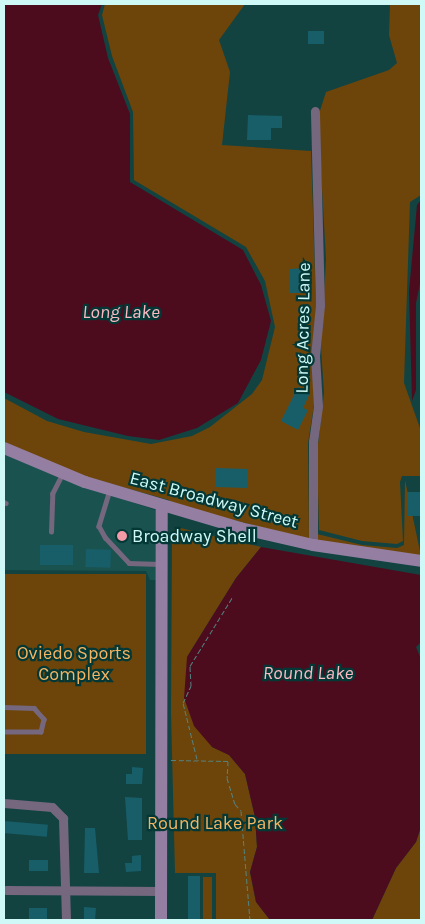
<!DOCTYPE html>
<html>
<head>
<meta charset="utf-8">
<style>
  body { margin:0 }
  #map { position:relative; width:425px; height:924px; overflow:hidden; background:#124341; font-family:Karla,sans-serif }
  div>[style] { position:absolute }
  [style*='--x'] { left:calc(var(--x)*1px); top:calc(var(--y)*1px); width:calc(var(--w)*1px); rotate:calc(var(--a)*1deg) }
  .built>* { inset:0; background:#1a5250 }
  .green>* { inset:0; background:#6d450a; transform-origin:0 0 }
  .water>* { inset:0; background:#4d0c1e }
  .building>* { inset:0; background:#185e69; transform-origin:0 0 }
  .path>* { height:1px; margin-top:-0.5px; transform-origin:0; background:repeating-linear-gradient(90deg,#548280 0 5px,transparent 0 7.5px) }
  .lane>* { height:4.5px; margin:-2.25px; padding:0 2.25px; transform-origin:2.25px; border-radius:2.25px; background:#74677e }
  .street>* { height:9px; margin:-4.5px; padding:0 4.5px; transform-origin:4.5px; border-radius:4.5px; background:#74677e }
  .secondary>* { height:12px; margin:-6px; padding:0 6px; transform-origin:6px; border-radius:6px; background:#947fa3 }
  .dots>* { width:14px; height:14px; translate:-50% -50%; box-sizing:border-box; border:2px solid #033836; border-radius:50% }
  span { translate:-50% -50%; white-space:nowrap; text-align:center; line-height:1.15; -webkit-text-stroke:4.5px #033836; paint-order:stroke }
  .street-label { font-size:18px; color:#cff9f6 }
  .poi-label { font-size:18px; color:#cff9f6 }
  .left { translate:0 -50%; text-align:left }
  .park-label { font-size:18px; color:#f5b461 }
  .water-label { font-size:19px; color:#fbbac2; font-style:italic }
  .frame { position:absolute; inset:0; border:5px solid #cff9f6; pointer-events:none }
</style>
</head>
<body>
<div id="map">
  <div class="built">
    <i style="clip-path:polygon(4px 453px,84px 486px,158px 511px,158px 580px,150px 580px,146px 571px,4px 570px)"></i>
  </div>
  <div class="green">
    <i style="clip-path:polygon(105px 4px,245px 4px,219px 40px,230px 72px,222px 145px,311px 151px,316px 305px,314px 405px,308px 443px,309px 539px,169px 504px,169px 500px,83px 476px,4px 442px,4px 398px,47px 421px,84px 432px,151px 444px,192px 436px,210px 427px,252px 394px,262px 380px,275px 327px,265px 281px,246px 247px,134px 180px,133px 112px,112px 56px,102px 15px)"></i>
    <i style="clip-path:polygon(390px 4px,421px 4px,421px 195px,410px 202px,404px 383px,421px 431px,421px 476px,402px 476px,400px 482px,403px 541px,397px 544px,362px 541px,319px 530px,317px 453px,324px 393px,321px 348px,326px 259px,318px 117px,326px 92px,389px 70px,397px 63px,389px 35px)"></i>
    <i style="clip-path:polygon(405px 480px,421px 556px,318px 541px,317px 534px,362px 545px,397px 548px,404px 545px)"></i>
    <i style="clip-path:polygon(176px 527px,261px 547px,236px 578px,187px 657px,212px 747px,229px 755px,245px 774px,255px 817px,257px 847px,250px 872px,256px 902px,270px 920px,216px 920px,216px 873px,175px 873px,171px 712px,172px 536px)"></i>
    <i style="left:4px;top:574px;width:142px;height:180px"></i>
    <i style="clip-path:polygon(421px 827px,421px 920px,372px 920px,396px 868px,416px 842px)"></i>
    <i style="left:203px;top:877px;width:9px;height:43px"></i>
  </div>
  <div class="water">
    <i style="clip-path:polygon(4px 4px,102px 4px,98px 15px,108px 58px,130px 114px,130px 182px,243px 250px,261px 285px,271px 321px,261px 360px,238px 403px,197px 428px,159px 440px,128px 436px,58px 419px,4px 392px)"></i>
    <i style="clip-path:polygon(421px 200px,421px 279px,416px 303px,416px 390px,412px 401px,409px 291px,417px 205px)"></i>
    <i style="clip-path:polygon(261px 547px,421px 575px,421px 642px,416px 647px,421px 659px,421px 827px,416px 842px,396px 868px,372px 920px,270px 920px,256px 902px,250px 872px,257px 847px,255px 817px,245px 774px,229px 755px,212px 747px,194px 726px,184px 698px,187px 657px,236px 578px)"></i>
  </div>
  <div class="building">
    <i style="left:308px;top:31px;width:16px;height:13px"></i>
    <i style="clip-path:polygon(248px 115px,282px 116px,282px 128px,271px 128px,271px 140px,247px 140px)"></i>
    <i style="clip-path:polygon(303px 268px,303px 275px,308px 275px,308px 293px,290px 293px,290px 269px)"></i>
    <i style="clip-path:polygon(298px 387px,310px 393px,303px 408px,308px 410px,298px 430px,281px 421px)"></i>
    <i style="left:216px;top:468px;width:32px;height:19px;rotate:2deg"></i>
    <i style="left:407px;top:492px;width:14px;height:24px"></i>
    <i style="left:40px;top:545px;width:33px;height:20px"></i>
    <i style="left:86px;top:549px;width:25px;height:18px;rotate:2deg"></i>
    <i style="clip-path:polygon(132px 767px,143px 768px,142px 784px,126px 784px,126px 774px,132px 774px)"></i>
    <i style="clip-path:polygon(125px 797px,142px 798px,142px 840px,128px 840px)"></i>
    <i style="left:4px;top:821px;width:44px;height:12px;rotate:5deg"></i>
    <i style="clip-path:polygon(85px 828px,95px 828px,99px 873px,84px 873px)"></i>
    <i style="clip-path:polygon(141px 855px,141px 871px,126px 872px,125px 863px,132px 863px,132px 856px)"></i>
    <i style="left:48px;top:860px;width:11px;height:19px;rotate:90deg"></i>
    <i style="left:188px;top:876px;width:12px;height:44px"></i>
    <i style="clip-path:polygon(84px 907px,96px 908px,95px 920px,84px 920px)"></i>
    <i style="left:29px;top:908px;width:18px;height:11px"></i>
  </div>
  <div class="path">
    <i style="--x:197;--y:759;--w:58;--a:-104"></i>
    <i style="--x:183;--y:703;--w:19;--a:-65"></i>
    <i style="--x:191;--y:686;--w:20;--a:-93"></i>
    <i style="--x:190;--y:666;--w:82;--a:-58.4"></i>
    <i style="--x:171;--y:760;--w:57;--a:1"></i>
    <i style="--x:228;--y:761;--w:17;--a:93"></i>
    <i style="--x:227;--y:778;--w:27;--a:73"></i>
    <i style="--x:235;--y:804;--w:9;--a:49"></i>
    <i style="--x:241;--y:811;--w:109;--a:85.3"></i>
    <i style="--x:250;--y:920;--w:11;--a:0"></i>
  </div>
  <div class="lane">
    <i style="--x:110;--y:490;--w:38;--a:107"></i>
    <i style="--x:99;--y:526;--w:13;--a:61"></i>
    <i style="--x:105;--y:537;--w:35;--a:47"></i>
    <i style="--x:129;--y:563;--w:31;--a:2"></i>
    <i style="--x:4;--y:502;--w:2;--a:27"></i>
    <i style="--x:51;--y:532;--w:38;--a:-88"></i>
    <i style="--x:52;--y:494;--w:22;--a:-63"></i>
    <i style="--x:4;--y:707;--w:30;--a:2"></i>
    <i style="--x:34;--y:708;--w:15;--a:48"></i>
    <i style="--x:44;--y:719;--w:13;--a:103"></i>
    <i style="--x:41;--y:732;--w:37;--a:180"></i>
  </div>
  <div class="street">
    <i style="--x:313;--y:545;--w:103;--a:-90"></i>
    <i style="--x:313;--y:442;--w:36;--a:-82"></i>
    <i style="--x:318;--y:406;--w:50;--a:-93.4"></i>
    <i style="--x:315;--y:356;--w:51;--a:-84.4"></i>
    <i style="--x:320;--y:305;--w:194;--a:-91.5"></i>
    <i style="--x:4;--y:803;--w:48;--a:4.8"></i>
    <i style="--x:52;--y:807;--w:16;--a:45"></i>
    <i style="--x:63;--y:818;--w:102;--a:88.3"></i>
    <i style="--x:6;--y:890;--w:155;--a:0.4"></i>
  </div>
  <div class="secondary">
    <i style="--x:4;--y:448;--w:88;--a:22.8"></i>
    <i style="--x:85;--y:482;--w:162;--a:16.5"></i>
    <i style="--x:240;--y:528;--w:75;--a:13.1"></i>
    <i style="--x:313;--y:545;--w:109;--a:8.4"></i>
    <i style="--x:161;--y:920;--w:413;--a:-89.9"></i>
  </div>
  <div class="dots">
    <i style="left:122px;top:536px;background:#f49aa7"></i>
  </div>
  <div class="street-label">
    <span style="left:303px;top:328px;rotate:-89deg">Long Acres Lane</span>
    <span style="left:214px;top:500px;rotate:15deg">East Broadway Street</span>
  </div>
  <div class="poi-label">
    <span class="left" style="left:132px;top:536px">Broadway Shell</span>
  </div>
  <div class="park-label">
    <span style="left:74px;top:664px">Oviedo Sports<br>Complex</span>
    <span style="left:215px;top:823px">Round Lake Park</span>
  </div>
  <div class="water-label">
    <span style="left:121px;top:313px">Long Lake</span>
    <span style="left:308px;top:674px">Round Lake</span>
  </div>
  <div class="frame"></div>
</div>
</body>
</html>
